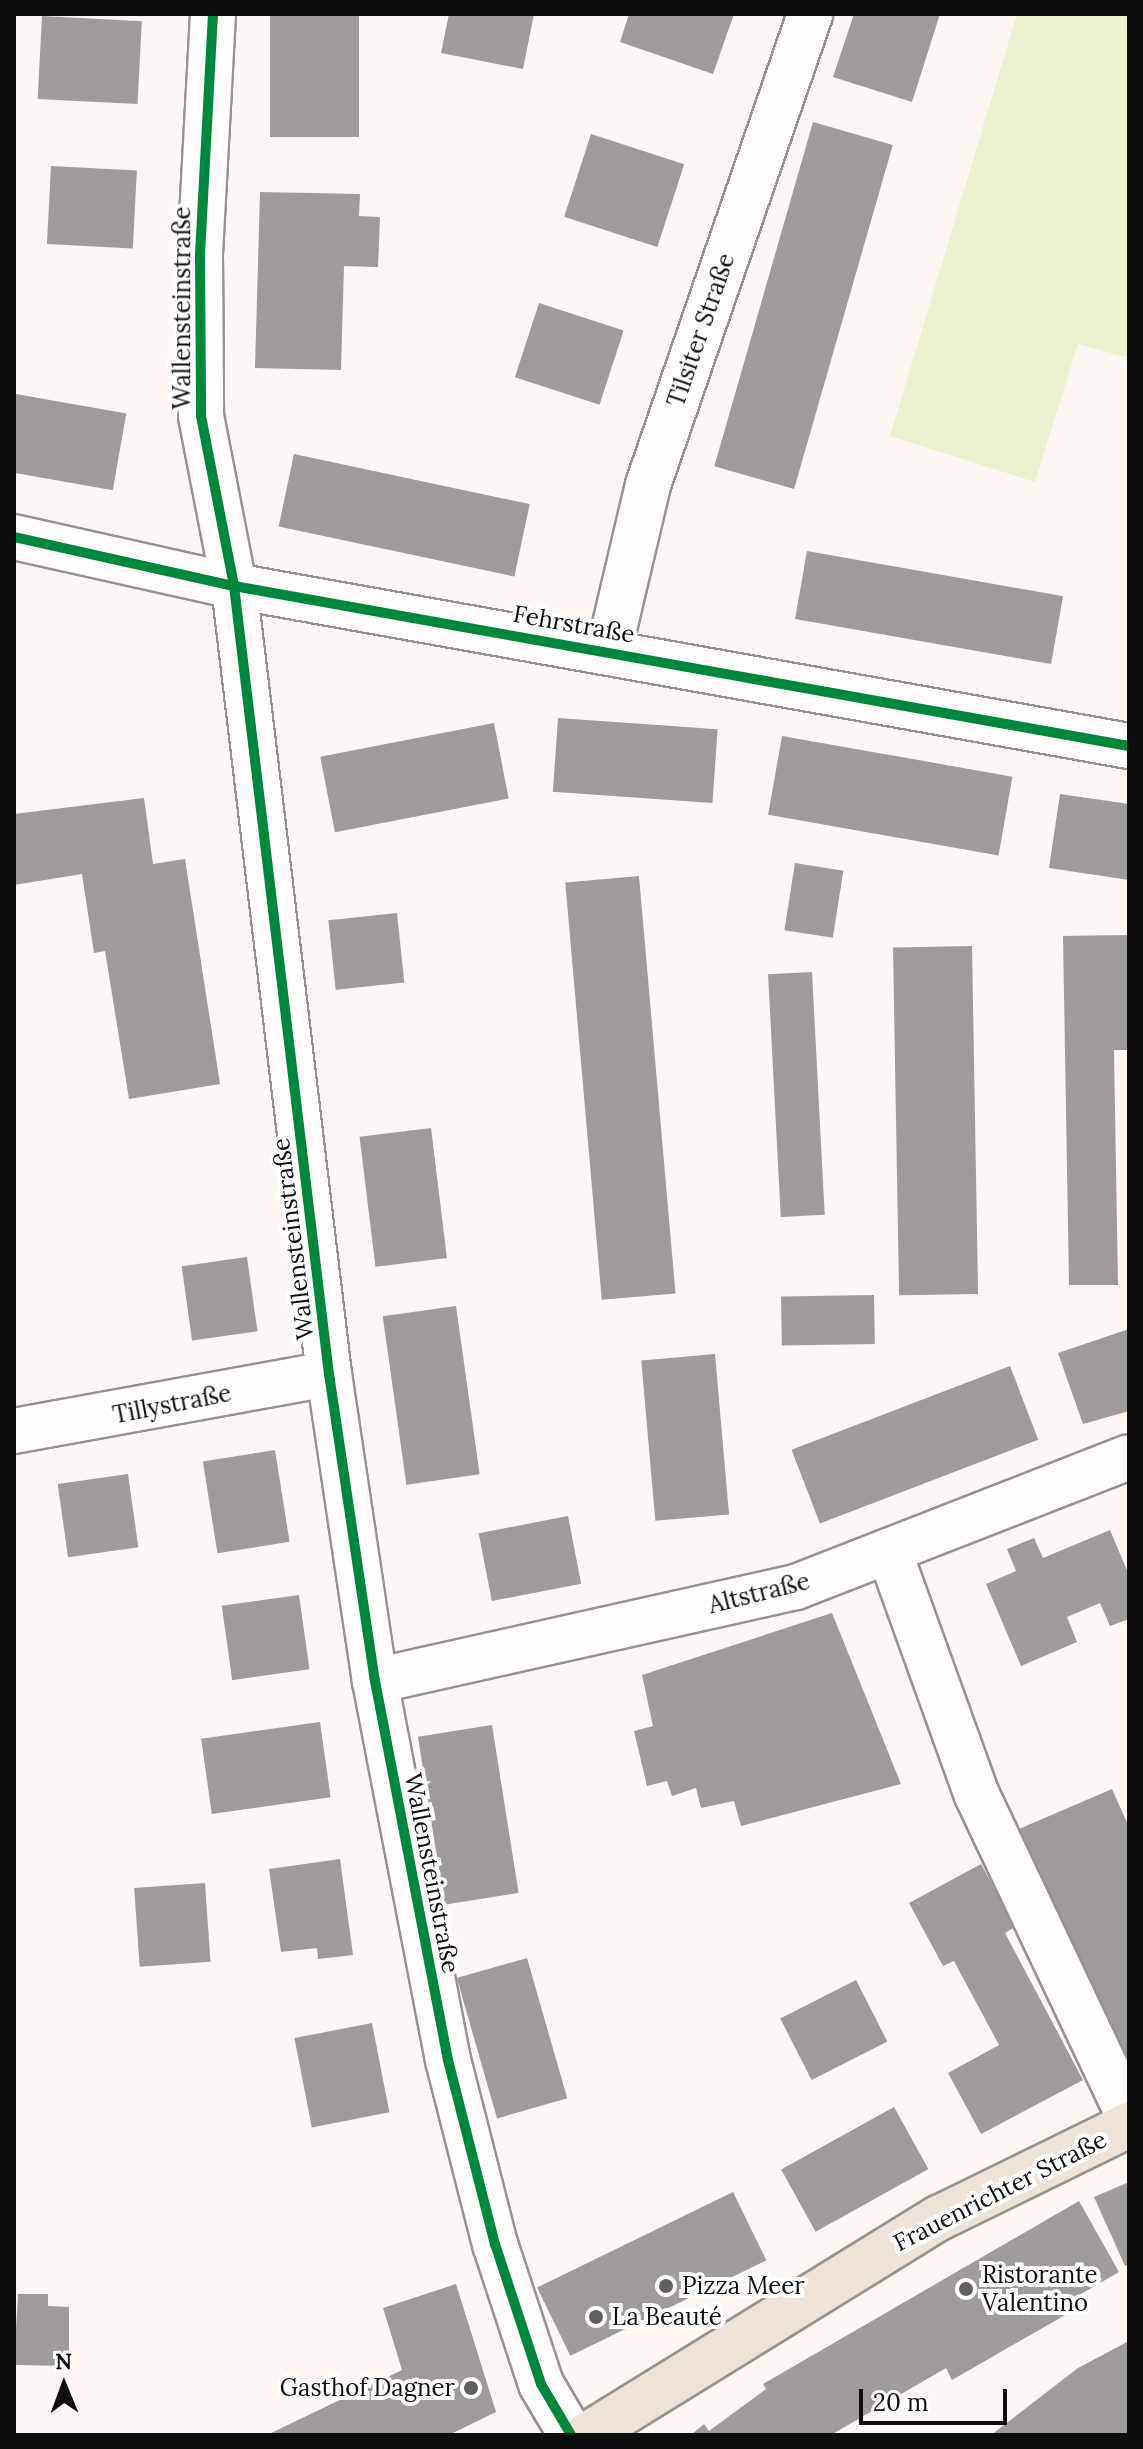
<!DOCTYPE html>
<html>
<head>
<meta charset="utf-8">
<style>
  body { margin:0 }
  #map { position:relative; width:1143px; height:2449px; overflow:hidden; background:#fcf7f2; font-family:Lora,serif }
  div>[style] { position:absolute }
  [style*='--x'] { left:calc(var(--x)*1px); top:calc(var(--y)*1px); width:calc(var(--w)*1px); rotate:calc(var(--a)*1deg) }
  .green>* { inset:0; background:#ecf2d0 }
  .building>* { inset:0; background:#9f9b98; transform-origin:0 0 }
  .roads { filter:drop-shadow(2px 0 #959391) drop-shadow(-2px 0 #959391) drop-shadow(0 2px #959391) drop-shadow(0 -2px #959391) }
  .minor>* { height:44px; margin:-22px; padding:0 22px; transform-origin:22px; border-radius:22px; background:#fffefd }
  .major>* { height:44px; margin:-22px; padding:0 22px; transform-origin:22px; border-radius:22px; background:#ede3d8 }
  .cycleway>* { height:10px; margin:-5px; padding:0 5px; transform-origin:5px; border-radius:5px; background:#00873e }
  .dots>* { width:22px; height:22px; translate:-50% -50%; box-sizing:border-box; border:4px solid #fff; border-radius:50% }
  span { translate:-50% -50%; white-space:nowrap; text-align:center; line-height:1.15; -webkit-text-stroke:8px #fff; paint-order:stroke }
  .street-label { font-size:24px; color:#0e0e0e }
  .poi-label { font-size:24px; color:#0e0e0e }
  .left { translate:0 -50%; text-align:left }
  .right { translate:-100% -50%; text-align:right }
  .frame { position:absolute; inset:0; border:16px solid #0e0e0e; pointer-events:none }
  .north { position:absolute; left:24px; top:2345px; width:80px; height:80px; -webkit-text-stroke:6px #fff; paint-order:stroke; rotate:359deg; font-size:22px; font-weight:700; line-height:32px; text-align:center; color:#0e0e0e }
  .north::after { content:''; display:block; margin:auto; width:28px; height:36px; background:#0e0e0e; clip-path:polygon(50% 0,100% 100%,50% 72%,0 100%) }
  .scale { position:absolute; left:859px; top:2389px; width:148px; height:36px; box-sizing:border-box; border:4px solid #0e0e0e; border-top:0; padding-left:10px; font-size:24px; line-height:28px; white-space:nowrap; color:#0e0e0e; -webkit-text-stroke:6px #fff; paint-order:stroke }
</style>
</head>
<body>
<div id="map">
  <div class="green">
    <i style="clip-path:polygon(1017px 14px,1129px 14px,1129px 358px,1078px 344px,1035px 482px,890px 436px)"></i>
  </div>
  <div class="building">
    <i style="left:270px;top:14px;width:89px;height:123px"></i>
    <i style="clip-path:polygon(449px 14px,534px 14px,523px 69px,441px 53px)"></i>
    <i style="clip-path:polygon(629px 14px,734px 14px,713px 74px,620px 42px)"></i>
    <i style="clip-path:polygon(854px 14px,940px 14px,912px 102px,833px 77px)"></i>
    <i style="left:42px;top:16px;width:100px;height:83px;rotate:3deg"></i>
    <i style="left:813px;top:122px;width:83px;height:358px;rotate:16deg"></i>
    <i style="left:591px;top:134px;width:98px;height:87px;rotate:18deg"></i>
    <i style="left:51px;top:166px;width:86px;height:78px;rotate:3deg"></i>
    <i style="clip-path:polygon(260px 192px,360px 194px,359px 216px,380px 217px,378px 267px,344px 266px,341px 370px,255px 368px)"></i>
    <i style="left:539px;top:303px;width:89px;height:78px;rotate:18deg"></i>
    <i style="left:16px;top:394px;width:112px;height:78px;rotate:10deg"></i>
    <i style="left:294px;top:454px;width:241px;height:74px;rotate:12deg"></i>
    <i style="left:807px;top:551px;width:260px;height:69px;rotate:10deg"></i>
    <i style="left:558px;top:718px;width:160px;height:74px;rotate:4deg"></i>
    <i style="left:494px;top:723px;width:77px;height:177px;rotate:79deg"></i>
    <i style="left:782px;top:736px;width:234px;height:80px;rotate:10deg"></i>
    <i style="clip-path:polygon(1060px 794px,1129px 804px,1129px 880px,1049px 868px)"></i>
    <i style="clip-path:polygon(144px 798px,153px 864px,185px 859px,220px 1084px,129px 1099px,105px 951px,94px 953px,82px 874px,14px 885px,14px 814px)"></i>
    <i style="left:795px;top:863px;width:49px;height:68px;rotate:9deg"></i>
    <i style="left:639px;top:876px;width:419px;height:74px;rotate:85deg"></i>
    <i style="left:397px;top:913px;width:70px;height:69px;rotate:84deg"></i>
    <i style="clip-path:polygon(1129px 935px,1129px 1050px,1114px 1050px,1118px 1285px,1069px 1285px,1063px 936px)"></i>
    <i style="left:972px;top:946px;width:348px;height:79px;rotate:89deg"></i>
    <i style="left:812px;top:972px;width:243px;height:44px;rotate:87deg"></i>
    <i style="left:431px;top:1128px;width:131px;height:72px;rotate:83deg"></i>
    <i style="left:247px;top:1257px;width:75px;height:66px;rotate:82deg"></i>
    <i style="left:874px;top:1295px;width:49px;height:93px;rotate:89deg"></i>
    <i style="left:456px;top:1306px;width:170px;height:74px;rotate:82deg"></i>
    <i style="clip-path:polygon(1129px 1329px,1129px 1411px,1083px 1424px,1058px 1353px)"></i>
    <i style="left:715px;top:1354px;width:161px;height:74px;rotate:85deg"></i>
    <i style="left:1010px;top:1366px;width:79px;height:234px;rotate:69deg"></i>
    <i style="left:275px;top:1450px;width:93px;height:73px;rotate:81deg"></i>
    <i style="left:128px;top:1474px;width:74px;height:71px;rotate:82deg"></i>
    <i style="left:568px;top:1516px;width:69px;height:91px;rotate:79deg"></i>
    <i style="clip-path:polygon(1110px 1530px,1129px 1575px,1129px 1619px,1110px 1626px,1100px 1603px,1067px 1617px,1077px 1642px,1021px 1666px,986px 1584px,1016px 1571px,1007px 1549px,1034px 1538px,1043px 1558px)"></i>
    <i style="left:299px;top:1595px;width:75px;height:78px;rotate:82deg"></i>
    <i style="clip-path:polygon(832px 1613px,901px 1784px,741px 1826px,734px 1801px,701px 1808px,696px 1788px,672px 1796px,667px 1781px,647px 1786px,634px 1731px,653px 1726px,642px 1675px)"></i>
    <i style="left:320px;top:1722px;width:76px;height:120px;rotate:82deg"></i>
    <i style="left:492px;top:1725px;width:170px;height:75px;rotate:81deg"></i>
    <i style="clip-path:polygon(1112px 1789px,1129px 1827px,1129px 2065px,1119px 2070px,1014px 1831px)"></i>
    <i style="clip-path:polygon(340px 1859px,353px 1955px,318px 1959px,317px 1948px,281px 1952px,269px 1869px)"></i>
    <i style="clip-path:polygon(981px 1864px,1015px 1927px,1005px 1933px,1083px 2080px,981px 2134px,948px 2073px,999px 2045px,954px 1961px,943px 1966px,909px 1903px)"></i>
    <i style="left:205px;top:1883px;width:79px;height:71px;rotate:86deg"></i>
    <i style="left:527px;top:1958px;width:146px;height:73px;rotate:74deg"></i>
    <i style="left:856px;top:1980px;width:69px;height:85px;rotate:63deg"></i>
    <i style="left:372px;top:2023px;width:91px;height:79px;rotate:79deg"></i>
    <i style="left:894px;top:2107px;width:71px;height:129px;rotate:61deg"></i>
    <i style="clip-path:polygon(1129px 2182px,1129px 2264px,1125px 2266px,1094px 2197px)"></i>
    <i style="left:733px;top:2192px;width:76px;height:218px;rotate:64deg"></i>
    <i style="clip-path:polygon(1079px 2201px,1119px 2272px,1081px 2294px,1086px 2303px,952px 2380px,946px 2368px,831px 2435px,691px 2435px,704px 2424px,709px 2431px,766px 2389px,763px 2384px)"></i>
    <i style="clip-path:polygon(456px 2284px,496px 2412px,449px 2435px,267px 2435px,402px 2370px,383px 2308px)"></i>
    <i style="clip-path:polygon(18px 2294px,48px 2294px,48px 2306px,69px 2307px,69px 2366px,14px 2365px)"></i>
    <i style="clip-path:polygon(1129px 2341px,1129px 2435px,991px 2435px,1078px 2368px)"></i>
  </div>
  <div class="roads">
    <div class="minor">
      <i style="--x:213;--y:14;--w:241;--a:93.1"></i>
      <i style="--x:200;--y:255;--w:161;--a:89.6"></i>
      <i style="--x:201;--y:416;--w:173;--a:79"></i>
      <i style="--x:234;--y:586;--w:794;--a:83.13"></i>
      <i style="--x:329;--y:1374;--w:310;--a:81.5"></i>
      <i style="--x:375;--y:1681;--w:386;--a:79.1"></i>
      <i style="--x:448;--y:2060;--w:190;--a:75.7"></i>
      <i style="--x:495;--y:2244;--w:147;--a:71.8"></i>
      <i style="--x:541;--y:2384;--w:59;--a:59.5"></i>
      <i style="--x:14;--y:537;--w:225;--a:12.6"></i>
      <i style="--x:234;--y:586;--w:909;--a:10.14"></i>
      <i style="--x:609;--y:650;--w:170;--a:-76.7"></i>
      <i style="--x:648;--y:485;--w:498;--a:-71"></i>
      <i style="--x:14;--y:1431;--w:320;--a:-10.3"></i>
      <i style="--x:889;--y:1551;--w:257;--a:70.2"></i>
      <i style="--x:976;--y:1793;--w:358;--a:64.7"></i>
      <i style="--x:375;--y:1681;--w:431;--a:-12.6"></i>
      <i style="--x:796;--y:1587;--w:357;--a:-21.3"></i>
    </div>
    <div class="major">
      <i style="--x:587;--y:2435;--w:414;--a:-31.7"></i>
      <i style="--x:939;--y:2218;--w:212;--a:-26.1"></i>
    </div>
  </div>
  <div class="cycleway">
    <i style="--x:213;--y:14;--w:241;--a:93.1"></i>
    <i style="--x:200;--y:255;--w:161;--a:89.6"></i>
    <i style="--x:201;--y:416;--w:173;--a:79"></i>
    <i style="--x:234;--y:586;--w:794;--a:83.13"></i>
    <i style="--x:329;--y:1374;--w:310;--a:81.5"></i>
    <i style="--x:375;--y:1681;--w:386;--a:79.1"></i>
    <i style="--x:448;--y:2060;--w:190;--a:75.7"></i>
    <i style="--x:495;--y:2244;--w:147;--a:71.8"></i>
    <i style="--x:541;--y:2384;--w:59;--a:59.5"></i>
    <i style="--x:14;--y:537;--w:225;--a:12.6"></i>
    <i style="--x:234;--y:586;--w:909;--a:10.14"></i>
  </div>
  <div class="dots">
    <i style="left:666px;top:2286px;background:#61605e"></i>
    <i style="left:966px;top:2289px;background:#61605e"></i>
    <i style="left:596px;top:2317px;background:#61605e"></i>
    <i style="left:471px;top:2388px;background:#61605e"></i>
  </div>
  <div class="street-label">
    <span style="left:182px;top:308px;rotate:-90deg">Wallensteinstraße</span>
    <span style="left:701px;top:330px;rotate:-71deg">Tilsiter Straße</span>
    <span style="left:574px;top:624px;rotate:10deg">Fehrstraße</span>
    <span style="left:293px;top:1239px;rotate:-97deg">Wallensteinstraße</span>
    <span style="left:172px;top:1404px;rotate:-11deg">Tillystraße</span>
    <span style="left:759px;top:1593px;rotate:-14deg">Altstraße</span>
    <span style="left:432px;top:1873px;rotate:79deg">Wallensteinstraße</span>
    <span style="left:1000px;top:2191px;rotate:-27deg">Frauenrichter Straße</span>
  </div>
  <div class="poi-label">
    <span class="left" style="left:982px;top:2289px">Ristorante<br>Valentino</span>
    <span class="left" style="left:682px;top:2286px">Pizza Meer</span>
    <span class="left" style="left:612px;top:2317px">La Beauté</span>
    <span class="right" style="left:455px;top:2388px">Gasthof Dagner</span>
  </div>
  <div class="frame"></div>
  <div class="north">N</div>
  <div class="scale">20 m</div>
</div>
</body>
</html>
